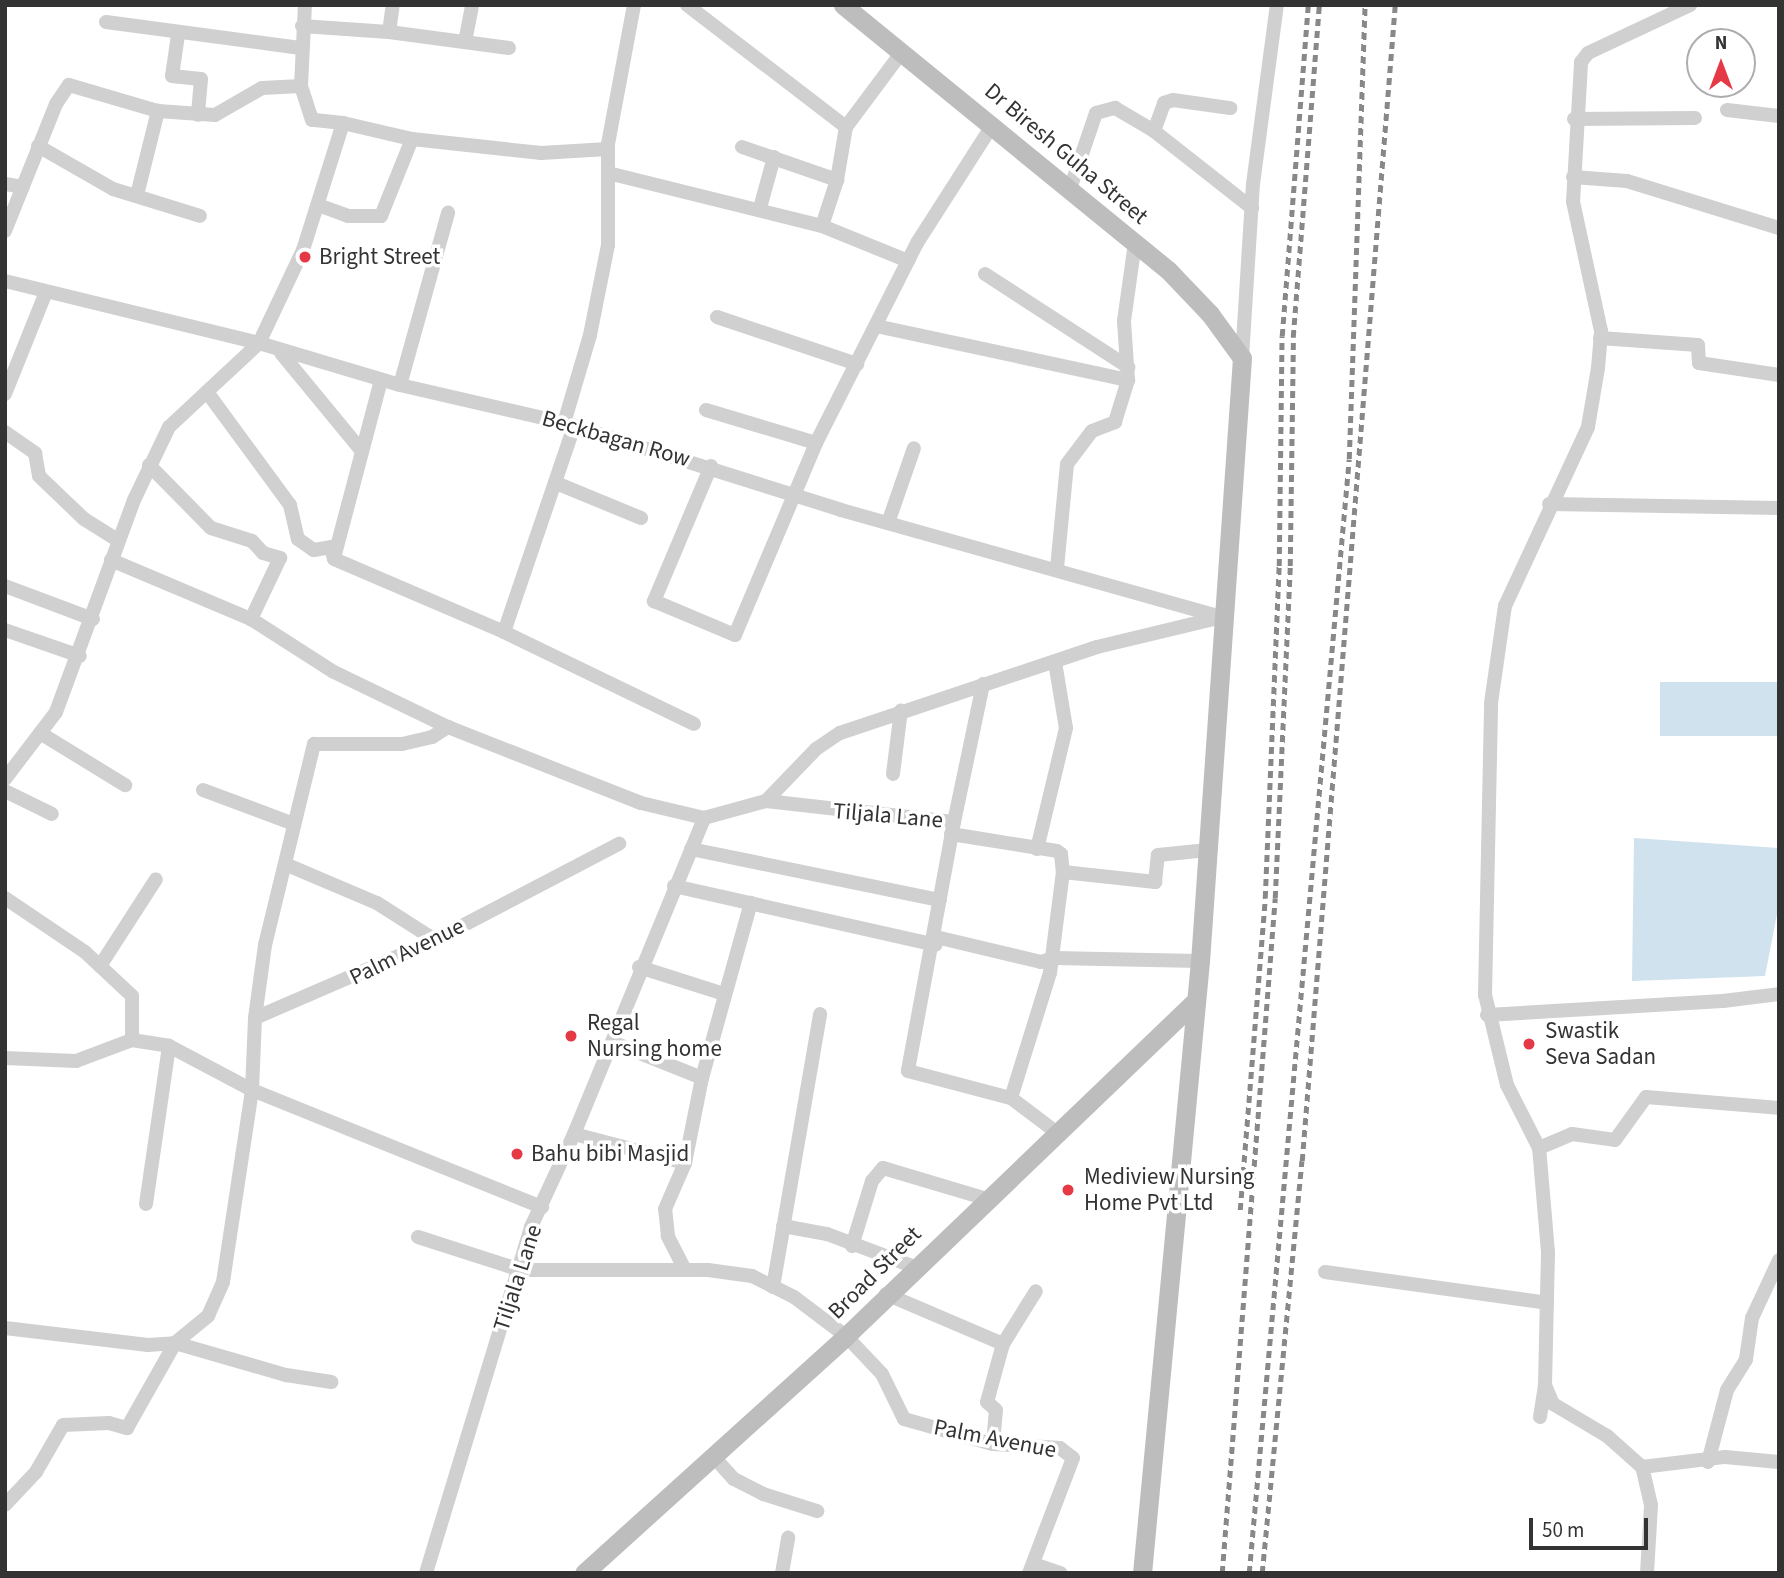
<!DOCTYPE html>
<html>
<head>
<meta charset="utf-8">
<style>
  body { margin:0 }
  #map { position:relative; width:1784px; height:1578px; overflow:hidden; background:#fff; font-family:"Source Sans 3",sans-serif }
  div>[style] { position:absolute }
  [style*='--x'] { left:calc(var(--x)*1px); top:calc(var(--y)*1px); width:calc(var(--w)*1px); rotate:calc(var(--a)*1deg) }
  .water>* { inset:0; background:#cfe2ee; transform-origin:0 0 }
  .street>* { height:14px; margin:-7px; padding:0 7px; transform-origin:7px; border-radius:7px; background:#d0d0d0 }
  .secondary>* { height:19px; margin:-9.5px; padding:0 9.5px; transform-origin:9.5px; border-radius:9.5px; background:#bdbdbd }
  .rail>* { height:4.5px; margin-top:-2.25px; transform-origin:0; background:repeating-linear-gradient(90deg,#888 0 7px,transparent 0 12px) }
  .dots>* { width:19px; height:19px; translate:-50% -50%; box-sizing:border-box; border:4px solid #fff; border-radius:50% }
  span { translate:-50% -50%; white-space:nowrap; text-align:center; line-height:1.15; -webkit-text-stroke:7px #fff; paint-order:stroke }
  .street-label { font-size:23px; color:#333 }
  .poi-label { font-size:23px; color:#333 }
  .left { translate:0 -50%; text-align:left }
  .frame { position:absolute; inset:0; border:7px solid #333; pointer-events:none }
  .north { position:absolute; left:1686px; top:28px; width:70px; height:70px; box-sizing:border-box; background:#fff; border:2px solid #adadad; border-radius:50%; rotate:0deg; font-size:19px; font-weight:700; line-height:28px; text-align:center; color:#333 }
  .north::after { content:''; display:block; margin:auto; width:24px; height:32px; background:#e63946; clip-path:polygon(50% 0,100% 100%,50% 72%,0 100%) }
  .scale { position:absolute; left:1529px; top:1518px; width:119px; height:32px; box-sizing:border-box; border:4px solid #333; border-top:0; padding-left:9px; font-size:21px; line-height:24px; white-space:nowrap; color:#333; -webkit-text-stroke:5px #fff; paint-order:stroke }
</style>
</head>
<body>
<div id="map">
  <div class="water">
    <i style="left:1779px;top:682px;width:54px;height:119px;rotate:90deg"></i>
    <i style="clip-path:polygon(1634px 838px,1779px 848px,1779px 904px,1765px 976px,1632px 981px)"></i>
  </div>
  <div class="street">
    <i style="--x:687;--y:5;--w:200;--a:37.5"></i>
    <i style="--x:106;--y:22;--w:198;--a:7.6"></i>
    <i style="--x:302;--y:26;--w:87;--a:3.9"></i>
    <i style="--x:389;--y:32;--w:121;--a:7.6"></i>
    <i style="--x:389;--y:32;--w:27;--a:-82"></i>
    <i style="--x:178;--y:35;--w:41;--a:98.3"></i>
    <i style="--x:172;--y:76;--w:29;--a:6"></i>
    <i style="--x:201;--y:79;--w:36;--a:95"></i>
    <i style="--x:465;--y:42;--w:38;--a:-79"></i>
    <i style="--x:1727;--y:110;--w:52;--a:6.6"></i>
    <i style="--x:1574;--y:119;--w:121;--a:-0.5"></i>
    <i style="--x:343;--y:123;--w:71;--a:13.1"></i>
    <i style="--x:412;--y:139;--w:130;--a:6.2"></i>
    <i style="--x:541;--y:153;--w:67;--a:-3.4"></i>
    <i style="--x:1154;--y:131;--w:30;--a:-70"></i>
    <i style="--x:1164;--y:103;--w:9;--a:-18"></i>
    <i style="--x:1173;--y:100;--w:58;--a:8"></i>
    <i style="--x:38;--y:146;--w:86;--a:29.8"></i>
    <i style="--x:113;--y:189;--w:91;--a:17.2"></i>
    <i style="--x:742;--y:147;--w:101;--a:19.2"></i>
    <i style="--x:837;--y:180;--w:48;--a:108.1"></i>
    <i style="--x:608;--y:173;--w:220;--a:13.9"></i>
    <i style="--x:822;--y:226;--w:93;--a:22.1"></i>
    <i style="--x:1573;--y:177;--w:54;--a:4.2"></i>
    <i style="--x:1627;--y:181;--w:159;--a:17.2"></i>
    <i style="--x:837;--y:180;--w:54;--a:-80.4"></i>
    <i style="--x:846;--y:127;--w:94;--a:-53.3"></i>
    <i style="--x:5;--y:184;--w:18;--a:9"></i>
    <i style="--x:1070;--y:189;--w:80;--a:-71.1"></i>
    <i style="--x:1096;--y:113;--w:20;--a:-15"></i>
    <i style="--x:1115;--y:108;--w:45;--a:30.5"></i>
    <i style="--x:1154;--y:131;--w:125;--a:38.2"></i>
    <i style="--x:137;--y:195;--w:87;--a:-76"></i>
    <i style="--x:318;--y:205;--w:32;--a:20"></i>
    <i style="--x:348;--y:216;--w:33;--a:0"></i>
    <i style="--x:381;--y:216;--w:83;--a:-68.1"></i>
    <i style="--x:760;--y:208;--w:53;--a:-74.6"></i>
    <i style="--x:5;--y:231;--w:137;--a:-68.1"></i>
    <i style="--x:56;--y:104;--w:23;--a:-56"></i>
    <i style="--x:69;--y:85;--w:93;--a:16.3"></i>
    <i style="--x:158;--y:111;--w:57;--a:4"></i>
    <i style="--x:215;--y:115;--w:54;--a:-29.9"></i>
    <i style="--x:262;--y:88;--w:39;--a:-3"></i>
    <i style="--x:985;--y:274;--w:171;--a:33"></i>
    <i style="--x:5;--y:281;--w:261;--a:13.7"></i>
    <i style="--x:259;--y:343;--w:147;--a:16.6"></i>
    <i style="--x:400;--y:385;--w:168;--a:13"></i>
    <i style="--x:564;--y:423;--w:290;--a:17.4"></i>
    <i style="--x:841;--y:510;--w:395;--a:15.7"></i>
    <i style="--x:717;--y:317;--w:148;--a:18.6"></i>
    <i style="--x:876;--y:326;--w:258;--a:12.1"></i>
    <i style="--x:1600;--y:338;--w:98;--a:4.1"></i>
    <i style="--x:1698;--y:345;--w:18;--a:87"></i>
    <i style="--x:1699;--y:363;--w:81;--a:8.5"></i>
    <i style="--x:281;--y:353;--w:126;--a:50.5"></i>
    <i style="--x:1242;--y:358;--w:174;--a:-86.4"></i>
    <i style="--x:1253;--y:184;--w:181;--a:-82.4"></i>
    <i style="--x:400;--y:385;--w:179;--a:-74.4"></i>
    <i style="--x:207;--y:392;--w:140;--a:53.7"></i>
    <i style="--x:290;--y:505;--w:35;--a:77"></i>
    <i style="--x:298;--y:539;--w:19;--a:35"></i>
    <i style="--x:314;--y:550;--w:17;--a:-10"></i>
    <i style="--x:331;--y:547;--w:12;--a:76"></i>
    <i style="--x:5;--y:394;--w:110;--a:-68.1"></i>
    <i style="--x:706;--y:410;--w:115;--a:16.7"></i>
    <i style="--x:564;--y:423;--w:92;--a:-73.5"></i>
    <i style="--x:590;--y:335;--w:92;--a:-78.7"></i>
    <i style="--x:608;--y:245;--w:101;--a:-90"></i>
    <i style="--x:608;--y:144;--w:141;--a:-79.4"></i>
    <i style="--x:5;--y:432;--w:37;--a:35"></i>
    <i style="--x:35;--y:453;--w:23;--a:80"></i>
    <i style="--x:39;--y:476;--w:62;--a:43.7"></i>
    <i style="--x:84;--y:519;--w:40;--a:32"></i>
    <i style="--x:149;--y:465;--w:88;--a:45.5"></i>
    <i style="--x:211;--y:528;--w:43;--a:17.6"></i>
    <i style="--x:252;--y:541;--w:16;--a:47"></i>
    <i style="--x:263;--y:553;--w:18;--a:16"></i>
    <i style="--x:280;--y:558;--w:68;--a:115.4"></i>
    <i style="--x:711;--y:466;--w:147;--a:112.9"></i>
    <i style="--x:654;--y:601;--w:88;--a:22.8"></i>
    <i style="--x:735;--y:635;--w:208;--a:-67.1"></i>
    <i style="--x:816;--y:443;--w:224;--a:-63.2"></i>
    <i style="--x:917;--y:243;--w:141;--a:-57.4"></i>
    <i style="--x:556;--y:483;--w:92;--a:22.4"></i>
    <i style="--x:1549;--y:504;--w:230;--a:1"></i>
    <i style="--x:888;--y:523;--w:79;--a:-70.9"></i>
    <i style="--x:334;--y:558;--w:184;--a:-75.2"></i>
    <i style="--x:334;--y:559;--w:185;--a:23.2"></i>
    <i style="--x:504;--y:632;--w:211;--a:25.8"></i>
    <i style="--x:111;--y:560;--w:152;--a:22.9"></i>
    <i style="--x:251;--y:619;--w:98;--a:32.6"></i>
    <i style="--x:334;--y:672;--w:127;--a:25.8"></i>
    <i style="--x:448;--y:727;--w:207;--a:21.5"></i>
    <i style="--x:641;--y:803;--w:65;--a:13.4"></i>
    <i style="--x:1057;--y:568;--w:104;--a:-84.5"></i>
    <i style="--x:1067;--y:464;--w:41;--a:-52.9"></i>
    <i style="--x:1092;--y:431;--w:25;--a:-21"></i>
    <i style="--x:1115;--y:422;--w:44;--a:-72.8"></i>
    <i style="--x:1128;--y:380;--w:59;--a:-93.9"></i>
    <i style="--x:1124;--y:321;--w:79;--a:-82"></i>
    <i style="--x:5;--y:586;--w:94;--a:20.6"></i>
    <i style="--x:5;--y:630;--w:79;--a:19.1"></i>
    <i style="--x:504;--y:632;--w:218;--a:-71.2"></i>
    <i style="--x:40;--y:733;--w:100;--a:31.5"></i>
    <i style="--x:893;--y:774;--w:64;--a:-82.9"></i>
    <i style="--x:5;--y:779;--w:84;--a:-52.7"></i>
    <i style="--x:56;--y:712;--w:226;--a:-69.8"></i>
    <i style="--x:134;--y:500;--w:81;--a:-64.4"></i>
    <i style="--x:169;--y:427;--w:123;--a:-43"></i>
    <i style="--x:259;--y:343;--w:103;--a:-64.7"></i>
    <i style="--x:303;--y:250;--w:133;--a:-72.5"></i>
    <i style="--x:343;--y:123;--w:31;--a:-174"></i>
    <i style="--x:312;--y:120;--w:36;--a:-108"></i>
    <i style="--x:301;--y:86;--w:81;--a:-87.2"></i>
    <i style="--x:203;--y:790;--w:97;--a:20.5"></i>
    <i style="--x:5;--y:791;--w:52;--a:26.1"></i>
    <i style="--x:766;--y:801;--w:189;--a:6.4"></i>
    <i style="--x:954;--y:822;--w:141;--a:-78.1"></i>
    <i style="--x:954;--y:822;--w:253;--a:100.5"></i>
    <i style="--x:908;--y:1071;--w:106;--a:14.7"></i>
    <i style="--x:1011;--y:1098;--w:56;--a:37.1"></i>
    <i style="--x:951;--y:834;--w:107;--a:9.1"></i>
    <i style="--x:1057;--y:851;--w:5;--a:37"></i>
    <i style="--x:1061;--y:854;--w:18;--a:84"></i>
    <i style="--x:691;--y:849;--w:254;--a:11.6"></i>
    <i style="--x:1037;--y:849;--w:124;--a:-76.5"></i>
    <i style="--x:1066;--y:728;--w:67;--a:-99.5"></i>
    <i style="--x:285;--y:864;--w:100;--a:23"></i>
    <i style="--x:377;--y:903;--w:69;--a:32.5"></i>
    <i style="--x:674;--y:886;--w:268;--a:12.7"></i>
    <i style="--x:5;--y:898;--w:97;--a:34"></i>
    <i style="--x:85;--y:952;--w:64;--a:43.1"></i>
    <i style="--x:132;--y:996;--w:44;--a:90"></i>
    <i style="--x:936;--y:937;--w:108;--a:13.4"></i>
    <i style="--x:1041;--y:962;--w:14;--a:-17"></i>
    <i style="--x:1054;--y:958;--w:146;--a:1.2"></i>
    <i style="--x:100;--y:966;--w:103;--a:-57.2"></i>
    <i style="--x:639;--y:967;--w:89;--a:17.6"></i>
    <i style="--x:1487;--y:1015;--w:236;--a:-3.4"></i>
    <i style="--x:1723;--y:1001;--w:56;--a:-7.1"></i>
    <i style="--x:255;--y:1018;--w:74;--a:-82.2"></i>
    <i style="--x:265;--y:945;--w:207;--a:-76.3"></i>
    <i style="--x:314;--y:744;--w:88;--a:0"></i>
    <i style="--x:402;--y:744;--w:31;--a:-13"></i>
    <i style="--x:432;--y:737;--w:19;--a:-32"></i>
    <i style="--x:612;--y:1042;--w:97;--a:21.8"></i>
    <i style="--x:5;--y:1058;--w:71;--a:2.4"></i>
    <i style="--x:76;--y:1061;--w:60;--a:-20.6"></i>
    <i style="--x:132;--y:1040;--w:37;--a:9"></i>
    <i style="--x:169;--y:1046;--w:94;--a:27.9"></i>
    <i style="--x:252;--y:1090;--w:313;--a:22"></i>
    <i style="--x:1011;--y:1098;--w:131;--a:-72.7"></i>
    <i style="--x:1050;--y:973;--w:102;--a:-82.7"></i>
    <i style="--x:1063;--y:872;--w:93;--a:6.2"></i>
    <i style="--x:1155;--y:882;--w:27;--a:-84"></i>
    <i style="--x:1158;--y:855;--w:50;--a:-5.7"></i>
    <i style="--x:574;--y:1134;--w:115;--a:14.6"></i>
    <i style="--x:1539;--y:1148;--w:36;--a:-23"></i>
    <i style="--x:1572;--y:1134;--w:43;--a:7.9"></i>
    <i style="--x:1615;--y:1140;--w:53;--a:-54.2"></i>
    <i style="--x:1646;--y:1097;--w:133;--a:4.7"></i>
    <i style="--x:146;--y:1204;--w:160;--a:-81.7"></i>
    <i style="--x:783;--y:1226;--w:45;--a:10.3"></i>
    <i style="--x:827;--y:1234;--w:94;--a:20.6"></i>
    <i style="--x:418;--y:1237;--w:108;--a:17.8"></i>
    <i style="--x:521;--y:1270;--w:187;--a:0"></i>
    <i style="--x:708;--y:1270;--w:44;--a:7.8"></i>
    <i style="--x:752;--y:1276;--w:47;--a:26.6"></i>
    <i style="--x:794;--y:1297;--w:65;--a:36.9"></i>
    <i style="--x:846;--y:1336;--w:52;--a:46.5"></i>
    <i style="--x:882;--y:1374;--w:50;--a:63.9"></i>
    <i style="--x:904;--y:1419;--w:92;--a:15.7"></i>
    <i style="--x:993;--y:1444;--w:67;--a:3.4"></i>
    <i style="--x:1060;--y:1448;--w:16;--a:38"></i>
    <i style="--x:1073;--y:1458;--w:123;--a:110.9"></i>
    <i style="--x:852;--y:1246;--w:68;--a:-72.9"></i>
    <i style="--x:872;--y:1181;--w:17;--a:-50"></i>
    <i style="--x:883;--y:1168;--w:109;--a:16.6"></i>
    <i style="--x:685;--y:1270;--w:38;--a:-117"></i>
    <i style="--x:668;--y:1236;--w:27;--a:-96"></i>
    <i style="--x:665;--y:1209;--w:50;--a:-66.5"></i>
    <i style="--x:685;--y:1163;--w:87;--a:-78.7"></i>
    <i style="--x:702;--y:1078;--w:182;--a:-74.4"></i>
    <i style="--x:1325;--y:1272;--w:224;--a:7.9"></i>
    <i style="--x:773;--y:1287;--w:277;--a:-80.2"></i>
    <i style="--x:886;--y:1294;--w:127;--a:23.1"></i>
    <i style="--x:1003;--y:1344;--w:62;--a:-58.1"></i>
    <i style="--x:5;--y:1328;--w:144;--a:6.8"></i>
    <i style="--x:148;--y:1345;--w:27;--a:-4"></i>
    <i style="--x:175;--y:1343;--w:43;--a:-39.3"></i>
    <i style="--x:208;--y:1316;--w:37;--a:-66"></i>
    <i style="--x:223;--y:1282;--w:194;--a:-81.4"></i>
    <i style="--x:252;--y:1090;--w:72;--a:-87.6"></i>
    <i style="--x:255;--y:1018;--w:196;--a:-23.4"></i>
    <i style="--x:435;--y:940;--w:208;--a:-27.6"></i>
    <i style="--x:1540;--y:1417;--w:30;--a:-81"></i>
    <i style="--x:993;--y:1444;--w:34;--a:-85"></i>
    <i style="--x:996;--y:1410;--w:12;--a:-138"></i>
    <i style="--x:987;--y:1402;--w:60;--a:-74.6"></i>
    <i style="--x:713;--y:1456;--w:31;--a:48"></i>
    <i style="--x:734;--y:1479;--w:33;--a:27"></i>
    <i style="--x:763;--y:1494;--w:57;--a:17.5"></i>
    <i style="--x:1708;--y:1462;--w:74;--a:-75.2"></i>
    <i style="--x:1727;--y:1390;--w:36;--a:-58"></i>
    <i style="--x:1746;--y:1359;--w:41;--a:-81.7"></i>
    <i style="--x:1752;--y:1318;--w:64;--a:-65"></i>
    <i style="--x:1642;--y:1467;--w:84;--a:-6.9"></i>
    <i style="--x:1725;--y:1457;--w:54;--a:5.3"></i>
    <i style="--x:5;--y:1505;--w:45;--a:-46.8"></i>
    <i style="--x:36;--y:1472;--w:54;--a:-60.1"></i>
    <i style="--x:63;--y:1425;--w:46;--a:-2.5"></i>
    <i style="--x:109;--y:1423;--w:19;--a:16"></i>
    <i style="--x:127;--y:1428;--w:98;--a:-60.5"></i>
    <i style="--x:175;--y:1343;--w:116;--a:16.1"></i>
    <i style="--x:286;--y:1375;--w:46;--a:8.8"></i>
    <i style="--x:1034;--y:1564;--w:28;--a:19"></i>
    <i style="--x:426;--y:1573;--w:362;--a:-73.1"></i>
    <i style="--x:531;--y:1227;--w:102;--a:-65.2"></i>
    <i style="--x:574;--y:1134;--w:342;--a:-67.6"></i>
    <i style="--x:704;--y:818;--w:64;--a:-15.3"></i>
    <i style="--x:766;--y:801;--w:72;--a:-46.1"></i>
    <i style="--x:816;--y:749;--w:29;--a:-34"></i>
    <i style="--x:840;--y:733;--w:271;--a:-18.5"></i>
    <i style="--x:1097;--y:647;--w:129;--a:-13.5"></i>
    <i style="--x:782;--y:1573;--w:36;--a:-80"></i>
    <i style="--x:1647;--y:1573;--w:68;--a:-86.6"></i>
    <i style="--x:1651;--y:1505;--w:39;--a:-103"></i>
    <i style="--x:1642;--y:1467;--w:47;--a:-138.5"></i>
    <i style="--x:1607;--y:1436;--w:63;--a:-149.3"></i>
    <i style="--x:1553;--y:1404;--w:21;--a:-113"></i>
    <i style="--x:1545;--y:1385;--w:133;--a:-88.7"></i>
    <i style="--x:1548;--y:1252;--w:104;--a:-94.9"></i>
    <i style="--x:1539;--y:1148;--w:71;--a:-116.9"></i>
    <i style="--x:1507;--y:1085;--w:93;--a:-103.7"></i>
    <i style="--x:1485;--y:995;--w:292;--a:-88.8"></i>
    <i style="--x:1491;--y:703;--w:98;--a:-81.8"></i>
    <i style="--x:1505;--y:606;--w:197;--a:-65.1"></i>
    <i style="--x:1588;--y:427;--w:60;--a:-80.4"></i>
    <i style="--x:1598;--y:368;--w:37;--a:-85"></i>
    <i style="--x:1601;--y:331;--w:132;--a:-102.2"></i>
    <i style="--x:1573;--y:202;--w:140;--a:-86.7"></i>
    <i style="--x:1581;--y:62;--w:11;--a:-52"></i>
    <i style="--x:1588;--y:53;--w:113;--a:-25.2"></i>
  </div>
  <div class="secondary">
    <i style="--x:843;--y:5;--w:419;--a:39.2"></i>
    <i style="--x:1168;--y:270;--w:61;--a:46.3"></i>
    <i style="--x:1210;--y:314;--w:54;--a:54"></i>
    <i style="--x:1242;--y:358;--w:604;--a:93.98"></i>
    <i style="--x:1200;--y:961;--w:615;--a:95.41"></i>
    <i style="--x:584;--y:1573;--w:353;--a:-42.1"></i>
    <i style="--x:846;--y:1336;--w:482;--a:-43.8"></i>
  </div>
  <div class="rail">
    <i style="--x:1240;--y:1210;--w:313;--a:-85.4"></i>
    <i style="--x:1265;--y:898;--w:332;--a:-87.6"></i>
    <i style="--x:1279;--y:566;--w:230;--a:-89.3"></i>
    <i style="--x:1282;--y:336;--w:332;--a:-85.5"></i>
    <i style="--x:1222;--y:1573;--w:677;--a:-85.51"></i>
    <i style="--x:1275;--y:898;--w:332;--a:-87.4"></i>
    <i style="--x:1290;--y:566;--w:229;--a:-89.2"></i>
    <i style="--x:1293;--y:337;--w:333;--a:-85.5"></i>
    <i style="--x:1249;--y:1573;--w:1118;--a:-84.87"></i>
    <i style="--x:1349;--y:459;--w:454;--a:-88"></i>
    <i style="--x:1262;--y:1573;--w:414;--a:-84.5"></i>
    <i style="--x:1302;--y:1161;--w:1160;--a:-85.4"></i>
  </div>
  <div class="dots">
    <i style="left:305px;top:257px;background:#e63946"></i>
    <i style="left:571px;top:1036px;background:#e63946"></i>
    <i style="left:1529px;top:1044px;background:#e63946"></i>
    <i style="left:517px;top:1154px;background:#e63946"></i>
    <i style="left:1068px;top:1190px;background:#e63946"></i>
  </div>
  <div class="street-label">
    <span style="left:1066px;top:154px;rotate:40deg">Dr Biresh Guha Street</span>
    <span style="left:616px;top:439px;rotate:16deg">Beckbagan Row</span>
    <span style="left:888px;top:816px;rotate:5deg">Tiljala Lane</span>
    <span style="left:407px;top:952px;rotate:-26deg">Palm Avenue</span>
    <span style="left:875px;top:1273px;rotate:-45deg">Broad Street</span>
    <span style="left:518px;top:1278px;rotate:-72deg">Tiljala Lane</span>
    <span style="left:995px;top:1439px;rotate:11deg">Palm Avenue</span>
  </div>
  <div class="poi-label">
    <span class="left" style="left:319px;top:257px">Bright Street</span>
    <span class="left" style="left:587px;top:1036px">Regal<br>Nursing home</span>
    <span class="left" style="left:1545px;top:1044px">Swastik<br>Seva Sadan</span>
    <span class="left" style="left:531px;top:1154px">Bahu bibi Masjid</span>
    <span class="left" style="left:1084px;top:1190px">Mediview Nursing<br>Home Pvt Ltd</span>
  </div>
  <div class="frame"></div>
  <div class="north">N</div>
  <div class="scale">50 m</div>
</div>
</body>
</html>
